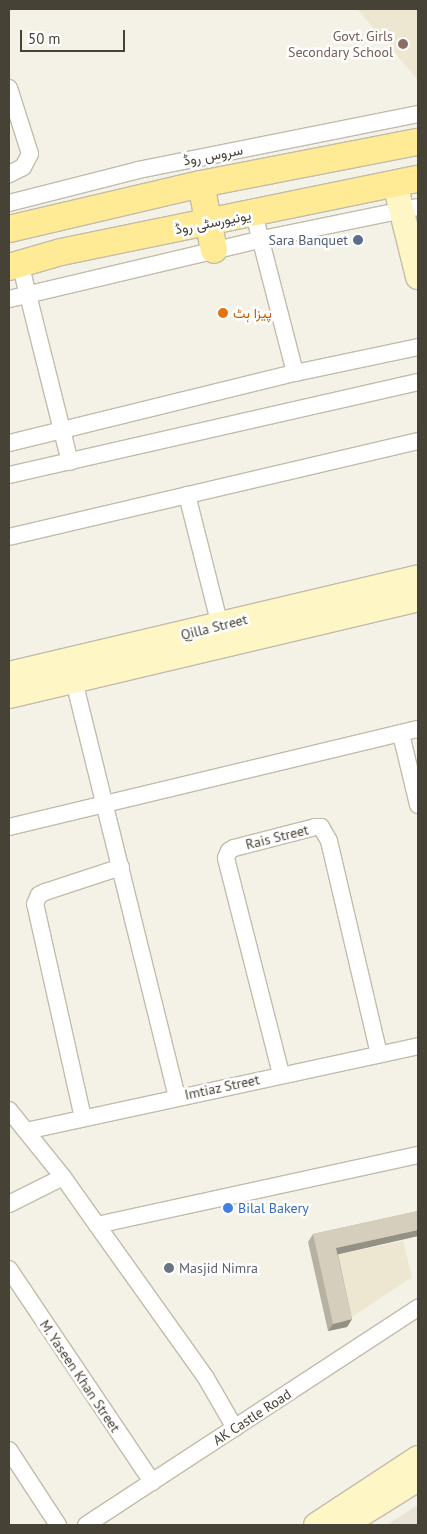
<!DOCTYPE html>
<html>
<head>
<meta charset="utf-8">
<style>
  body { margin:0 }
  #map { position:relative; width:427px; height:1534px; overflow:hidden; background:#f4f1e7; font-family:"PT Sans",Vazirmatn,sans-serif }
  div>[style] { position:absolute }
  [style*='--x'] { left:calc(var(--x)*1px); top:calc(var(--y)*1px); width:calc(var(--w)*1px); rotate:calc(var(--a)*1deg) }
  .residential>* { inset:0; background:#e8e3d5 }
  .education>* { inset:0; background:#ede7d1 }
  .roads { filter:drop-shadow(1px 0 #c2bcac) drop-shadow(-1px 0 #c2bcac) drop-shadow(0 1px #c2bcac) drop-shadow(0 -1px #c2bcac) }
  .street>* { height:16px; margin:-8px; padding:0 8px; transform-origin:8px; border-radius:8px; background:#fff }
  .secondary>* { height:24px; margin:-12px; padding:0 12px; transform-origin:12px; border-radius:12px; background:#fff6c6 }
  .primary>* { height:26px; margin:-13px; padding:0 13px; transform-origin:13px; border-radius:13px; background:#ffea95 }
  .wall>* { inset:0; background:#b7b1a2 }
  .shaded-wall>* { inset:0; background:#959084 }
  .building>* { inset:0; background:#d5cebc }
  .dots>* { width:14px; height:14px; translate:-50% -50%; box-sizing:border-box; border:2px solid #fff; border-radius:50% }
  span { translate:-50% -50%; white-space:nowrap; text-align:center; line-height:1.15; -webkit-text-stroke:5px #fff; paint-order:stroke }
  .education-label { font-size:14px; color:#785e54 }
  .right { translate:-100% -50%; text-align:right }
  .street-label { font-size:14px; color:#474236 }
  .service-label { font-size:14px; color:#4e5e75 }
  .food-label { font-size:14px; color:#c56008 }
  .left { translate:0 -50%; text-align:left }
  .shop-label { font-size:14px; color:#366cbe }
  .worship-label { font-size:14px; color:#5b616d }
  .frame { position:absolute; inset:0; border:10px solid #474236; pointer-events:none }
  .scale { position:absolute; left:20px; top:30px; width:105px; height:22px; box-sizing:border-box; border:2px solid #474236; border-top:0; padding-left:6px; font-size:15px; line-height:18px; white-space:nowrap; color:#474236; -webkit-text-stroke:4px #fff; paint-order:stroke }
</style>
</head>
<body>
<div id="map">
  <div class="residential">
    <i style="clip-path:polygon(418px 1505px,418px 1525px,387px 1525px)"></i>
  </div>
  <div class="education">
    <i style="clip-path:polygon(357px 9px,418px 9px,418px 80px)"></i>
    <i style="clip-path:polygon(403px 1241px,412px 1277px,349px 1319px,331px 1256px)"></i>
  </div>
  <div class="roads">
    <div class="street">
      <i style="--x:9;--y:88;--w:69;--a:72.3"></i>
      <i style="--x:30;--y:154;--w:15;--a:118"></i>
      <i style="--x:23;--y:167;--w:16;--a:153"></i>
      <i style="--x:9;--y:203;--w:133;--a:-14.3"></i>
      <i style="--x:138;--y:170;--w:286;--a:-11.3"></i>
      <i style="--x:254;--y:214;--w:164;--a:75.5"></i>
      <i style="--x:20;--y:263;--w:205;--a:75.9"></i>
      <i style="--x:9;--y:299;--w:260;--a:-13.3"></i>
      <i style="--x:262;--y:239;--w:159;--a:-11.6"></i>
      <i style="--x:9;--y:443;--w:294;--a:-13.8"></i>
      <i style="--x:295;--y:373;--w:126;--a:-11.9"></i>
      <i style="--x:9;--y:475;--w:419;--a:-12.8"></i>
      <i style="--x:187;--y:495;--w:134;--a:75.8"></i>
      <i style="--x:9;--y:537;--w:420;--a:-13.2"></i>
      <i style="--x:74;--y:681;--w:429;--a:76.1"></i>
      <i style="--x:401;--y:734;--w:73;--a:76.5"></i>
      <i style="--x:9;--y:827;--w:421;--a:-13.5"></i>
      <i style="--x:281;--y:1074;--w:223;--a:-104.3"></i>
      <i style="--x:226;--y:858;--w:8;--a:-67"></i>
      <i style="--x:229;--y:851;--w:6;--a:-31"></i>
      <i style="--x:234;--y:848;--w:84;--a:-14.5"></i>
      <i style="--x:315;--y:827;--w:6;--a:0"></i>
      <i style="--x:321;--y:827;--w:16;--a:60"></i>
      <i style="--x:329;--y:841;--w:219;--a:76.8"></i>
      <i style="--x:9;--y:1110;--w:86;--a:51.1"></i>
      <i style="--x:63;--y:1177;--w:59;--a:54.7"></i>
      <i style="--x:97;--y:1225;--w:188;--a:54.5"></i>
      <i style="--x:206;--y:1378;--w:58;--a:59.9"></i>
      <i style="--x:83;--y:1118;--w:219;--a:-102.6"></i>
      <i style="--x:35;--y:904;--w:10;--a:-66"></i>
      <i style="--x:39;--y:895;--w:7;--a:-27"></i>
      <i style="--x:45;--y:892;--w:80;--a:-18.2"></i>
      <i style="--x:26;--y:1131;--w:401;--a:-12.2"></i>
      <i style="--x:9;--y:1204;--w:60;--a:-26.6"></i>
      <i style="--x:97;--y:1225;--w:329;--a:-12.3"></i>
      <i style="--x:9;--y:1269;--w:257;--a:56.1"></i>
      <i style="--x:9;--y:1450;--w:90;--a:56.8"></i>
      <i style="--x:86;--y:1525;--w:397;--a:-33.2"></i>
    </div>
    <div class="secondary">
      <i style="--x:395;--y:184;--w:96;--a:76.1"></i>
      <i style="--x:9;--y:674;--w:420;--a:-13.3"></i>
      <i style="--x:9;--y:696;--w:420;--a:-13.3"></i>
      <i style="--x:316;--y:1525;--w:122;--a:-33.3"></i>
      <i style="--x:344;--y:1525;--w:87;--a:-31.9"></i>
    </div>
    <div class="primary">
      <i style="--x:201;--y:184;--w:67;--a:78.9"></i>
      <i style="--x:9;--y:229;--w:197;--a:-13.2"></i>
      <i style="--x:201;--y:184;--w:221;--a:-11"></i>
      <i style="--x:9;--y:267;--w:54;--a:-16.1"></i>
      <i style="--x:61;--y:252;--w:364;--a:-11.6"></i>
    </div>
  </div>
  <div class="wall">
    <i style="clip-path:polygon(418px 1211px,418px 1236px,338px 1254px,352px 1319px,347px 1327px,328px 1331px,308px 1242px,313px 1234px)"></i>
  </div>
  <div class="shaded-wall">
    <i style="clip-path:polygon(418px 1230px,418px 1236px,331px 1256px,336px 1248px)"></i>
    <i style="clip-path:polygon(352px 1319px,347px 1327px,328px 1331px,333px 1324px)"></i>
  </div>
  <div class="building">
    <i style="clip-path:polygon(418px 1211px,418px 1230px,336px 1248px,352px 1319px,333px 1324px,313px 1234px)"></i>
  </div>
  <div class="dots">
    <i style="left:403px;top:44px;background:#8d6e63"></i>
    <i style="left:358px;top:240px;background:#5c6f8a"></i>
    <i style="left:223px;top:313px;background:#e8710a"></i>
    <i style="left:228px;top:1208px;background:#3f7fe0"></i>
    <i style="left:169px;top:1268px;background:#6b7280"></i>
  </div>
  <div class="education-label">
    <span class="right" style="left:393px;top:44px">Govt. Girls<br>Secondary School</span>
  </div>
  <div class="street-label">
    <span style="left:213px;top:155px;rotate:-11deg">سروس روڈ</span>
    <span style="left:213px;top:222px;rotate:-11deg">یونیورسٹی روڈ</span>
    <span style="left:214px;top:627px;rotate:-14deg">Qilla Street</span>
    <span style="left:277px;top:837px;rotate:-14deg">Rais Street</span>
    <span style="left:222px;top:1087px;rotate:-12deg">Imtiaz Street</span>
    <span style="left:80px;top:1376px;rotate:56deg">M. Yaseen Khan Street</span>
    <span style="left:252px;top:1417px;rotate:-33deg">AK Castle Road</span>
  </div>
  <div class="service-label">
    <span class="right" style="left:348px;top:240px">Sara Banquet</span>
  </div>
  <div class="food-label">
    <span class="left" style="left:233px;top:313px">پیزا ہٹ</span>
  </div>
  <div class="shop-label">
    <span class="left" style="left:238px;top:1208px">Bilal Bakery</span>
  </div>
  <div class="worship-label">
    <span class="left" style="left:179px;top:1268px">Masjid Nimra</span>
  </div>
  <div class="frame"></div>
  <div class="scale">50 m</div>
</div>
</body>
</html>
